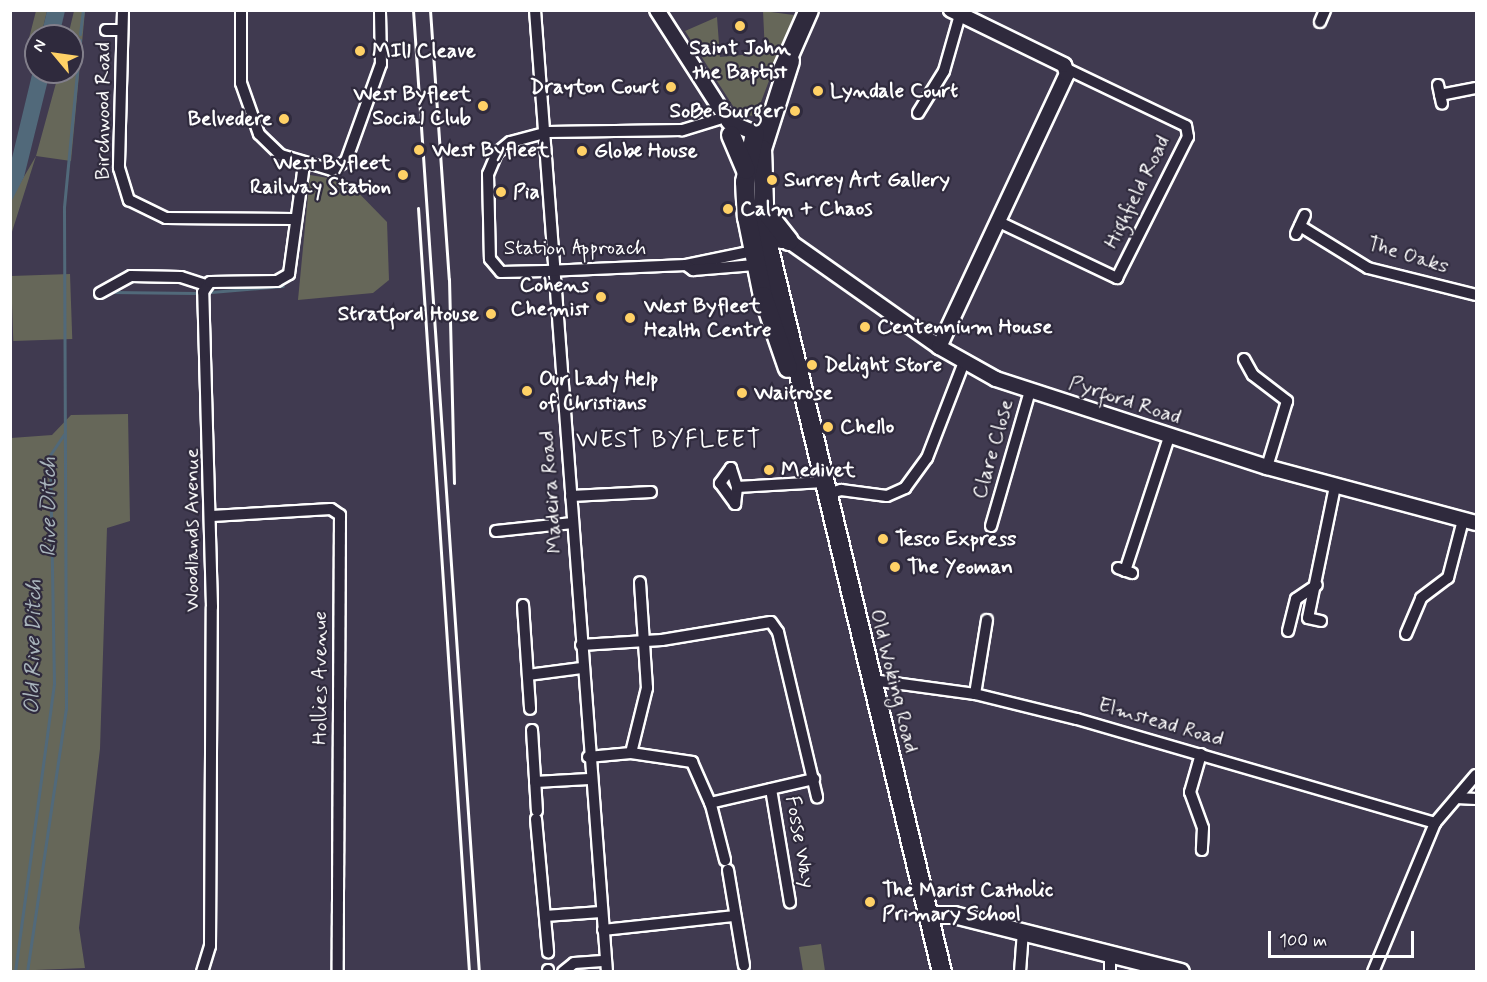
<!DOCTYPE html>
<html>
<head>
<meta charset="utf-8">
<style>
  body { margin:0 }
  #map { position:relative; width:1487px; height:982px; overflow:hidden; background:#403a50; font-family:Mynerve,sans-serif }
  div>[style] { position:absolute }
  [style*='--x'] { left:calc(var(--x)*1px); top:calc(var(--y)*1px); width:calc(var(--w)*1px); rotate:calc(var(--a)*1deg) }
  .green>* { inset:0; background:#666759; transform-origin:0 0 }
  .water>* { inset:0; background:#51697a }
  .stream>* { height:3px; margin:-1.5px; padding:0 1.5px; transform-origin:1.5px; border-radius:1.5px; background:#51697a }
  .roads { filter:drop-shadow(2px 0 #fff) drop-shadow(-2px 0 #fff) drop-shadow(0 2px #fff) drop-shadow(0 -2px #fff) }
  .minor>* { height:10px; margin:-5px; padding:0 5px; transform-origin:5px; border-radius:5px; background:#2f2a3d }
  .tertiary>* { height:14px; margin:-7px; padding:0 7px; transform-origin:7px; border-radius:7px; background:#2f2a3d }
  .secondary>* { height:16px; margin:-8px; padding:0 8px; transform-origin:8px; border-radius:8px; background:#2f2a3d }
  .primary>* { height:18px; margin:-9px; padding:0 9px; transform-origin:9px; border-radius:9px; background:#2f2a3d }
  .rail>* { height:3px; margin:-1.5px; padding:0 1.5px; transform-origin:1.5px; border-radius:1.5px; background:#fff }
  .dots>* { width:16px; height:16px; translate:-50% -50%; box-sizing:border-box; border:3px solid #2f2a3d; border-radius:50% }
  span { translate:-50% -50%; white-space:nowrap; text-align:center; line-height:1.15; -webkit-text-stroke:4.5px #2f2a3d; paint-order:stroke }
  .poi-label { font-size:21px; color:#fff; font-weight:700 }
  .left { translate:0 -50%; text-align:left }
  .right { translate:-100% -50%; text-align:right }
  .street-label { font-size:21px; color:#fff }
  .water-label { font-size:22px; color:#a8b4bc; font-style:italic }
  .quarter-label { font-size:24px; color:#fff; letter-spacing:1.5px }
  .frame { position:absolute; inset:0; border:12px solid #fff; pointer-events:none }
  .north { position:absolute; left:24px; top:24px; width:60px; height:60px; box-sizing:border-box; background:#2f2a3d; border:2px solid #827f8b; border-radius:50%; rotate:299deg; font-size:16px; font-weight:700; line-height:24px; text-align:center; color:#fff }
  .north::after { content:''; display:block; margin:auto; width:21px; height:27px; background:#ffd166; clip-path:polygon(50% 0,100% 100%,50% 72%,0 100%) }
  .scale { position:absolute; left:1268px; top:931px; width:146px; height:27px; box-sizing:border-box; border:3px solid #fff; border-top:0; padding-left:8px; font-size:18px; line-height:21px; white-space:nowrap; color:#fff; -webkit-text-stroke:4px #2f2a3d; paint-order:stroke }
</style>
</head>
<body>
<div id="map">
  <div class="green">
    <i style="clip-path:polygon(36px 11px,47px 11px,41px 36px,36px 36px,36px 59px,27px 46px)"></i>
    <i style="clip-path:polygon(74px 11px,85px 11px,71px 161px,36px 156px,11px 235px,11px 199px,36px 156px,59px 72px,72px 72px,68px 36px)"></i>
    <i style="clip-path:polygon(763px 11px,794px 15px,756px 115px,740px 117px,685px 31px,717px 17px,720px 57px,765px 53px)"></i>
    <i style="clip-path:polygon(310px 175px,347px 181px,387px 222px,389px 280px,373px 293px,298px 300px)"></i>
    <i style="left:70px;top:274px;width:65px;height:59px;rotate:88deg"></i>
    <i style="clip-path:polygon(128px 414px,130px 521px,107px 528px,100px 749px,79px 928px,85px 968px,11px 971px,11px 438px,52px 435px,71px 415px)"></i>
    <i style="clip-path:polygon(821px 944px,825px 971px,803px 971px,799px 947px)"></i>
  </div>
  <div class="water">
    <i style="clip-path:polygon(47px 11px,65px 11px,59px 36px,41px 36px)"></i>
    <i style="clip-path:polygon(36px 58px,36px 72px,50px 72px,24px 177px,11px 202px,11px 162px)"></i>
  </div>
  <div class="stream">
    <i style="--x:80;--y:34;--w:24;--a:-83"></i>
    <i style="--x:111;--y:292;--w:84;--a:0.7"></i>
    <i style="--x:211;--y:292;--w:72;--a:-4.8"></i>
    <i style="--x:15;--y:972;--w:291;--a:-82.3"></i>
    <i style="--x:54;--y:684;--w:229;--a:-91"></i>
    <i style="--x:50;--y:455;--w:25;--a:-56"></i>
    <i style="--x:27;--y:972;--w:266;--a:-81.6"></i>
    <i style="--x:66;--y:709;--w:502;--a:-90.23"></i>
    <i style="--x:64;--y:207;--w:168;--a:-84.5"></i>
  </div>
  <div class="roads">
    <div class="minor">
      <i style="--x:241;--y:10;--w:73;--a:90"></i>
      <i style="--x:241;--y:83;--w:54;--a:70.6"></i>
      <i style="--x:259;--y:134;--w:30;--a:44"></i>
      <i style="--x:281;--y:155;--w:53;--a:16.4"></i>
      <i style="--x:332;--y:170;--w:17;--a:-33"></i>
      <i style="--x:346;--y:161;--w:103;--a:-70.2"></i>
      <i style="--x:381;--y:64;--w:54;--a:-91.1"></i>
      <i style="--x:535;--y:10;--w:965;--a:85.72"></i>
      <i style="--x:123;--y:11;--w:157;--a:91.5"></i>
      <i style="--x:119;--y:168;--w:34;--a:73"></i>
      <i style="--x:129;--y:200;--w:41;--a:25.9"></i>
      <i style="--x:166;--y:218;--w:127;--a:0.5"></i>
      <i style="--x:1320;--y:22;--w:13;--a:-67"></i>
      <i style="--x:106;--y:30;--w:16;--a:0"></i>
      <i style="--x:1438;--y:85;--w:19;--a:78"></i>
      <i style="--x:1440;--y:95;--w:37;--a:-11"></i>
      <i style="--x:918;--y:113;--w:49;--a:-58.2"></i>
      <i style="--x:944;--y:71;--w:58;--a:-74.1"></i>
      <i style="--x:719;--y:119;--w:39;--a:163"></i>
      <i style="--x:682;--y:130;--w:134;--a:179.1"></i>
      <i style="--x:548;--y:132;--w:39;--a:165"></i>
      <i style="--x:510;--y:142;--w:17;--a:140"></i>
      <i style="--x:497;--y:153;--w:23;--a:113"></i>
      <i style="--x:488;--y:174;--w:85;--a:88.7"></i>
      <i style="--x:490;--y:259;--w:17;--a:50"></i>
      <i style="--x:501;--y:272;--w:45;--a:-1.3"></i>
      <i style="--x:546;--y:271;--w:140;--a:-2.5"></i>
      <i style="--x:686;--y:265;--w:68;--a:-11.8"></i>
      <i style="--x:999;--y:222;--w:131;--a:25.4"></i>
      <i style="--x:1117;--y:278;--w:158;--a:-63.3"></i>
      <i style="--x:1188;--y:137;--w:11;--a:-100"></i>
      <i style="--x:1186;--y:126;--w:132;--a:-154.4"></i>
      <i style="--x:1300;--y:226;--w:80;--a:31.7"></i>
      <i style="--x:1368;--y:268;--w:111;--a:14"></i>
      <i style="--x:1296;--y:234;--w:21;--a:-65"></i>
      <i style="--x:686;--y:265;--w:9;--a:36"></i>
      <i style="--x:693;--y:270;--w:62;--a:-4.6"></i>
      <i style="--x:100;--y:293;--w:35;--a:-29"></i>
      <i style="--x:131;--y:276;--w:50;--a:1.1"></i>
      <i style="--x:181;--y:277;--w:26;--a:18"></i>
      <i style="--x:1244;--y:359;--w:18;--a:61"></i>
      <i style="--x:1253;--y:375;--w:43;--a:37.4"></i>
      <i style="--x:1287;--y:401;--w:69;--a:106.9"></i>
      <i style="--x:737;--y:487;--w:20;--a:-108"></i>
      <i style="--x:731;--y:468;--w:19;--a:126"></i>
      <i style="--x:720;--y:483;--w:26;--a:54"></i>
      <i style="--x:735;--y:504;--w:17;--a:-83"></i>
      <i style="--x:737;--y:487;--w:87;--a:-3.3"></i>
      <i style="--x:827;--y:494;--w:15;--a:-16"></i>
      <i style="--x:841;--y:490;--w:46;--a:7.4"></i>
      <i style="--x:887;--y:496;--w:20;--a:-24"></i>
      <i style="--x:905;--y:488;--w:37;--a:-54"></i>
      <i style="--x:927;--y:458;--w:103;--a:-68.9"></i>
      <i style="--x:571;--y:496;--w:80;--a:-2.9"></i>
      <i style="--x:212;--y:516;--w:119;--a:-3.4"></i>
      <i style="--x:331;--y:509;--w:11;--a:34"></i>
      <i style="--x:340;--y:515;--w:457;--a:90.3"></i>
      <i style="--x:991;--y:526;--w:141;--a:-73.9"></i>
      <i style="--x:496;--y:531;--w:77;--a:-5.9"></i>
      <i style="--x:1118;--y:568;--w:15;--a:20"></i>
      <i style="--x:1125;--y:571;--w:141;--a:-71.8"></i>
      <i style="--x:523;--y:605;--w:104;--a:86.1"></i>
      <i style="--x:1321;--y:621;--w:13;--a:-167"></i>
      <i style="--x:1308;--y:618;--w:134;--a:-78.4"></i>
      <i style="--x:1288;--y:631;--w:33;--a:-76"></i>
      <i style="--x:1296;--y:599;--w:25;--a:-34"></i>
      <i style="--x:1406;--y:634;--w:39;--a:-67"></i>
      <i style="--x:1421;--y:598;--w:34;--a:-37"></i>
      <i style="--x:1448;--y:578;--w:60;--a:-75.5"></i>
      <i style="--x:581;--y:645;--w:81;--a:-3.5"></i>
      <i style="--x:662;--y:640;--w:110;--a:-9.4"></i>
      <i style="--x:771;--y:622;--w:12;--a:55"></i>
      <i style="--x:778;--y:632;--w:170;--a:76.7"></i>
      <i style="--x:528;--y:675;--w:54;--a:-7.4"></i>
      <i style="--x:872;--y:680;--w:104;--a:7.7"></i>
      <i style="--x:975;--y:694;--w:105;--a:13.8"></i>
      <i style="--x:1077;--y:719;--w:373;--a:16.2"></i>
      <i style="--x:975;--y:694;--w:75;--a:-80.8"></i>
      <i style="--x:532;--y:730;--w:81;--a:86.5"></i>
      <i style="--x:631;--y:753;--w:67;--a:-76.2"></i>
      <i style="--x:647;--y:688;--w:106;--a:-93.8"></i>
      <i style="--x:1201;--y:754;--w:40;--a:106"></i>
      <i style="--x:1190;--y:792;--w:38;--a:70"></i>
      <i style="--x:1203;--y:828;--w:22;--a:93"></i>
      <i style="--x:588;--y:757;--w:43;--a:-5.3"></i>
      <i style="--x:631;--y:753;--w:62;--a:8.4"></i>
      <i style="--x:692;--y:762;--w:47;--a:66.2"></i>
      <i style="--x:711;--y:805;--w:57;--a:75.7"></i>
      <i style="--x:535;--y:782;--w:54;--a:-3.2"></i>
      <i style="--x:771;--y:789;--w:115;--a:80.5"></i>
      <i style="--x:1457;--y:798;--w:19;--a:3"></i>
      <i style="--x:710;--y:803;--w:107;--a:-13"></i>
      <i style="--x:536;--y:819;--w:134;--a:84.8"></i>
      <i style="--x:728;--y:870;--w:97;--a:80.5"></i>
      <i style="--x:545;--y:916;--w:56;--a:-4.1"></i>
      <i style="--x:603;--y:930;--w:133;--a:-6.1"></i>
      <i style="--x:1110;--y:953;--w:19;--a:90"></i>
      <i style="--x:548;--y:970;--w:2;--a:90"></i>
      <i style="--x:202;--y:972;--w:27;--a:-73"></i>
      <i style="--x:210;--y:946;--w:339;--a:-89.7"></i>
      <i style="--x:212;--y:607;--w:315;--a:-91.6"></i>
      <i style="--x:203;--y:292;--w:12;--a:-55"></i>
      <i style="--x:210;--y:282;--w:67;--a:-0.9"></i>
      <i style="--x:277;--y:281;--w:14;--a:-30"></i>
      <i style="--x:289;--y:274;--w:110;--a:-82.2"></i>
      <i style="--x:563;--y:972;--w:14;--a:-39"></i>
      <i style="--x:574;--y:963;--w:32;--a:-4"></i>
      <i style="--x:1020;--y:972;--w:41;--a:-85.8"></i>
      <i style="--x:1373;--y:972;--w:161;--a:-67.4"></i>
      <i style="--x:1435;--y:823;--w:63;--a:-49.5"></i>
    </div>
    <div class="tertiary">
      <i style="--x:657;--y:10;--w:133;--a:57.3"></i>
      <i style="--x:729;--y:122;--w:36;--a:23"></i>
      <i style="--x:781;--y:241;--w:8;--a:0"></i>
      <i style="--x:789;--y:241;--w:184;--a:35.2"></i>
      <i style="--x:939;--y:347;--w:65;--a:29.3"></i>
      <i style="--x:996;--y:379;--w:285;--a:18"></i>
      <i style="--x:1267;--y:467;--w:216;--a:15"></i>
      <i style="--x:939;--y:347;--w:302;--a:-64.9"></i>
      <i style="--x:1067;--y:74;--w:9;--a:-108"></i>
      <i style="--x:1064;--y:65;--w:126;--a:-154"></i>
    </div>
    <div class="secondary">
      <i style="--x:930;--y:915;--w:24;--a:0"></i>
      <i style="--x:954;--y:915;--w:234;--a:14.1"></i>
    </div>
    <div class="primary">
      <i style="--x:790;--y:61;--w:92;--a:107.7"></i>
      <i style="--x:762;--y:149;--w:83;--a:87.9"></i>
      <i style="--x:765;--y:232;--w:761;--a:76.55"></i>
      <i style="--x:783;--y:69;--w:64;--a:-66.2"></i>
      <i style="--x:755;--y:133;--w:50;--a:101.5"></i>
      <i style="--x:745;--y:182;--w:35;--a:87"></i>
      <i style="--x:747;--y:217;--w:81;--a:78.6"></i>
      <i style="--x:763;--y:296;--w:76;--a:70.9"></i>
      <i style="--x:731;--y:135;--w:38;--a:67"></i>
      <i style="--x:763;--y:208;--w:42;--a:51.8"></i>
    </div>
  </div>
  <div class="rail">
    <i style="--x:413;--y:10;--w:964;--a:86.08"></i>
    <i style="--x:430;--y:10;--w:270;--a:86"></i>
    <i style="--x:449;--y:279;--w:204;--a:88.6"></i>
    <i style="--x:418;--y:208;--w:766;--a:86.18"></i>
  </div>
  <div class="dots">
    <i style="left:740px;top:26px;background:#ffd166"></i>
    <i style="left:360px;top:51px;background:#ffd166"></i>
    <i style="left:671px;top:87px;background:#ffd166"></i>
    <i style="left:818px;top:91px;background:#ffd166"></i>
    <i style="left:483px;top:106px;background:#ffd166"></i>
    <i style="left:795px;top:111px;background:#ffd166"></i>
    <i style="left:284px;top:119px;background:#ffd166"></i>
    <i style="left:419px;top:150px;background:#ffd166"></i>
    <i style="left:582px;top:151px;background:#ffd166"></i>
    <i style="left:403px;top:175px;background:#ffd166"></i>
    <i style="left:772px;top:180px;background:#ffd166"></i>
    <i style="left:501px;top:192px;background:#ffd166"></i>
    <i style="left:728px;top:209px;background:#ffd166"></i>
    <i style="left:601px;top:297px;background:#ffd166"></i>
    <i style="left:491px;top:314px;background:#ffd166"></i>
    <i style="left:630px;top:318px;background:#ffd166"></i>
    <i style="left:865px;top:327px;background:#ffd166"></i>
    <i style="left:812px;top:365px;background:#ffd166"></i>
    <i style="left:527px;top:391px;background:#ffd166"></i>
    <i style="left:742px;top:393px;background:#ffd166"></i>
    <i style="left:828px;top:427px;background:#ffd166"></i>
    <i style="left:769px;top:470px;background:#ffd166"></i>
    <i style="left:883px;top:539px;background:#ffd166"></i>
    <i style="left:895px;top:567px;background:#ffd166"></i>
    <i style="left:870px;top:902px;background:#ffd166"></i>
  </div>
  <div class="poi-label">
    <span style="left:740px;top:60px">Saint John<br>the Baptist</span>
    <span class="left" style="left:372px;top:51px">MIll Cleave</span>
    <span class="right" style="left:659px;top:87px">Drayton Court</span>
    <span class="left" style="left:830px;top:91px">Lyndale Court</span>
    <span class="right" style="left:471px;top:106px">West Byfleet<br>Social Club</span>
    <span class="right" style="left:783px;top:111px">SoBe Burger</span>
    <span class="right" style="left:272px;top:119px">Belvedere</span>
    <span class="left" style="left:432px;top:150px">West Byfleet</span>
    <span class="left" style="left:594px;top:151px">Globe House</span>
    <span class="right" style="left:391px;top:175px">West Byfleet<br>Railway Station</span>
    <span class="left" style="left:784px;top:180px">Surrey Art Gallery</span>
    <span class="left" style="left:513px;top:192px">Pia</span>
    <span class="left" style="left:740px;top:209px">Calm + Chaos</span>
    <span class="right" style="left:589px;top:297px">Cohens<br>Chemist</span>
    <span class="left" style="left:644px;top:318px">West Byfleet<br>Health Centre</span>
    <span class="right" style="left:479px;top:314px">Stratford House</span>
    <span class="left" style="left:877px;top:327px">Centennium House</span>
    <span class="left" style="left:824px;top:365px">Delight Store</span>
    <span class="left" style="left:539px;top:391px">Our Lady Help<br>of Christians</span>
    <span class="left" style="left:754px;top:393px">Waitrose</span>
    <span class="left" style="left:840px;top:427px">Chello</span>
    <span class="left" style="left:781px;top:470px">Medivet</span>
    <span class="left" style="left:895px;top:539px">Tesco Express</span>
    <span class="left" style="left:907px;top:567px">The Yeoman</span>
    <span class="left" style="left:882px;top:902px">The Marist Catholic<br>Primary School</span>
  </div>
  <div class="street-label">
    <span style="left:103px;top:111px;rotate:-90deg">Birchwood Road</span>
    <span style="left:1137px;top:192px;rotate:-64deg">Highfield Road</span>
    <span style="left:575px;top:248px">Station Approach</span>
    <span style="left:1408px;top:255px;rotate:17deg">The Oaks</span>
    <span style="left:1125px;top:400px;rotate:18deg">Pyrford Road</span>
    <span style="left:993px;top:449px;rotate:-74deg">Clare Close</span>
    <span style="left:551px;top:492px;rotate:-94deg">Madeira Road</span>
    <span style="left:192px;top:530px;rotate:-90deg">Woodlands Avenue</span>
    <span style="left:320px;top:678px;rotate:-90deg">Hollies Avenue</span>
    <span style="left:894px;top:681px;rotate:76deg">Old Woking Road</span>
    <span style="left:1161px;top:722px;rotate:16deg">Elmstead Road</span>
    <span style="left:800px;top:842px;rotate:80deg">Fosse Way</span>
  </div>
  <div class="water-label">
    <span style="left:50px;top:507px;rotate:-90deg">Rive Ditch</span>
    <span style="left:34px;top:647px;rotate:-89deg">Old Rive Ditch</span>
  </div>
  <div class="quarter-label">
    <span style="left:669px;top:441px">WEST BYFLEET</span>
  </div>
  <div class="frame"></div>
  <div class="north">N</div>
  <div class="scale">100 m</div>
</div>
</body>
</html>
